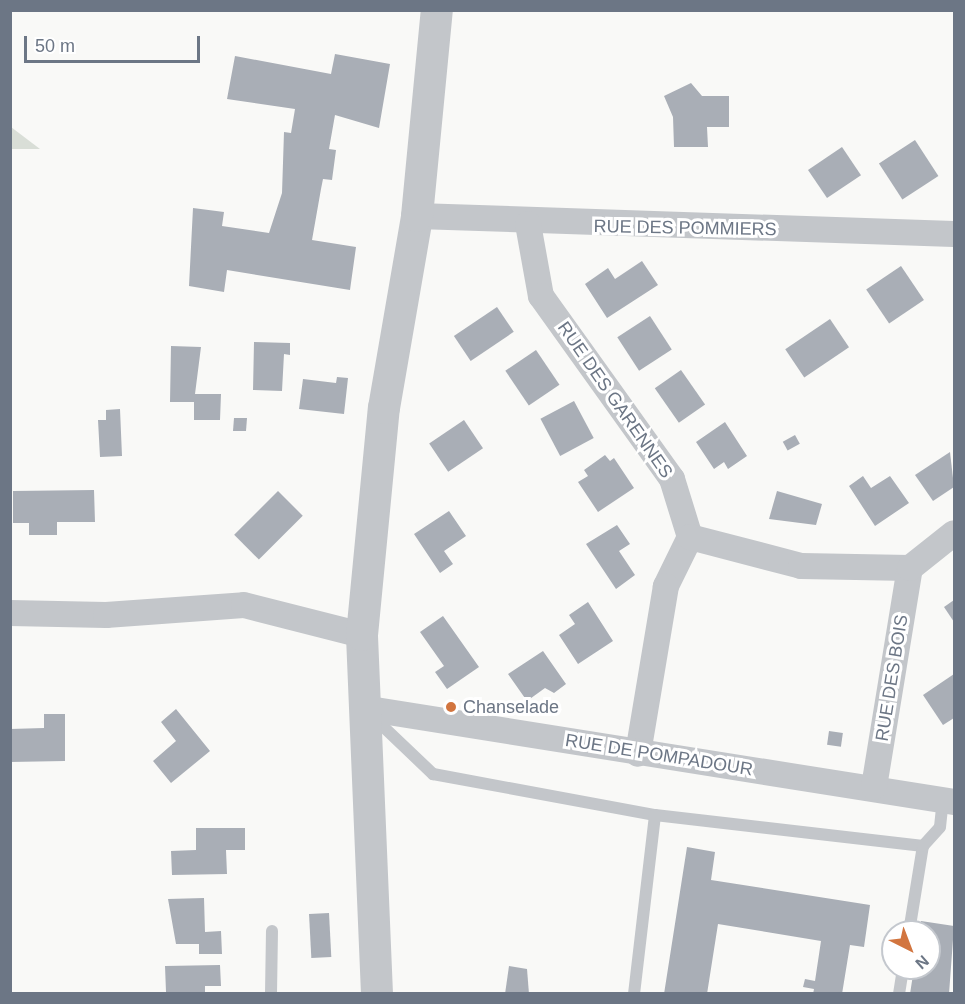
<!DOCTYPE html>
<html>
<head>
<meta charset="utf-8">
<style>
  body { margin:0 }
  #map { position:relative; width:965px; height:1004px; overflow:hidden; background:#f9f9f7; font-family:Helvetica,sans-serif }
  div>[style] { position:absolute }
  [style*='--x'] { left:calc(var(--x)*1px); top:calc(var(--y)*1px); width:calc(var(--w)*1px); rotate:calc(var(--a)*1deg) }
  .green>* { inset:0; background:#d9ded7 }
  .building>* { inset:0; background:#a9aeb6; transform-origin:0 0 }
  .service>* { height:12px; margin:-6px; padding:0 6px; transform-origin:6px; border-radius:6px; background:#c3c6ca }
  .minor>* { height:26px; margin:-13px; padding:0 13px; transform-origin:13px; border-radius:13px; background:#c3c6ca }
  .tertiary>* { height:32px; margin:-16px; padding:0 16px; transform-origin:16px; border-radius:16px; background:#c3c6ca }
  .dots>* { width:16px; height:16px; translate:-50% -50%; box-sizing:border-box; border:3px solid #fff; border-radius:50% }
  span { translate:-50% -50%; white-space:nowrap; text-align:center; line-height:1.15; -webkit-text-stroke:6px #fff; paint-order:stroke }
  .street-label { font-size:18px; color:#6c7685 }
  .poi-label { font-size:18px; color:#6c7685 }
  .left { translate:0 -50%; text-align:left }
  .frame { position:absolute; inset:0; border:12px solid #6c7685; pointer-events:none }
  .north { position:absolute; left:881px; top:920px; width:60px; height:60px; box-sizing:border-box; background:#fff; border:2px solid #c4c8ce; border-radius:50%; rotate:138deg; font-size:16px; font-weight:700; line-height:24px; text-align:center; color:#6c7685 }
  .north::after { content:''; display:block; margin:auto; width:21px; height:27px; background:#d2753f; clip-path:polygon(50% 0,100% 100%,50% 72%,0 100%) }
  .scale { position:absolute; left:24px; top:36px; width:176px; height:27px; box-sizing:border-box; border:3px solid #6c7685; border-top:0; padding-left:8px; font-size:18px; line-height:21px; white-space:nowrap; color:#6c7685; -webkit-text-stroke:4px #fff; paint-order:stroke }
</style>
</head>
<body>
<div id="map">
  <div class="green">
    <i style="clip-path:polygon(11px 127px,40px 149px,11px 149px)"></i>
  </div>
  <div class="building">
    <i style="clip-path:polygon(335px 54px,390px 64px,379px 128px,335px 115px,329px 149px,336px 150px,332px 180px,323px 179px,321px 189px,312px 240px,356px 247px,350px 290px,227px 270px,224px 292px,189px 286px,193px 208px,224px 212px,222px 226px,269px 233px,282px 193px,284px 132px,291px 133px,295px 109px,227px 99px,235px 56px,331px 74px)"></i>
    <i style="clip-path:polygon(691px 83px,702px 96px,729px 96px,729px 127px,707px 127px,708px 147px,674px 147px,673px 117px,664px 96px)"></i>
    <i style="left:915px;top:140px;width:43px;height:43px;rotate:57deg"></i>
    <i style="left:842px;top:147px;width:34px;height:41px;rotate:56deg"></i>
    <i style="clip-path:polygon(642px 261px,658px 285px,607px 318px,585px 284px,608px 268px,615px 279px)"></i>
    <i style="left:901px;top:266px;width:41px;height:42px;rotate:56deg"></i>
    <i style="left:497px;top:307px;width:30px;height:52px;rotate:56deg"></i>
    <i style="left:650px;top:316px;width:40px;height:39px;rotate:57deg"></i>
    <i style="left:830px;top:319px;width:34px;height:54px;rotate:56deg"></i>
    <i style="clip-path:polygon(254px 342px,290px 343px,290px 355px,284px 354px,282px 391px,253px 390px)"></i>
    <i style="clip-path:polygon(171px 346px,201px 347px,195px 394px,221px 394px,220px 420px,194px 420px,194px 402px,170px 402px)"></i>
    <i style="left:536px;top:350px;width:42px;height:37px;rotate:56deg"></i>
    <i style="left:681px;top:370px;width:42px;height:32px;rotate:55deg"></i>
    <i style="clip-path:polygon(337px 377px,348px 378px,344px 414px,299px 409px,303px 379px,336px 383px)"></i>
    <i style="left:574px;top:401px;width:42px;height:38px;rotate:62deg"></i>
    <i style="clip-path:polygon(120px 409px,122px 456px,100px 457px,98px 420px,106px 420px,106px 410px)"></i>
    <i style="clip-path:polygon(234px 418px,247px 418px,246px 431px,233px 431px)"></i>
    <i style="left:464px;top:420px;width:34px;height:42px;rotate:56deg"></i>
    <i style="clip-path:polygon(725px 422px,747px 456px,728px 469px,724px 462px,714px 469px,696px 442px)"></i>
    <i style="left:795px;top:435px;width:10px;height:14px;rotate:61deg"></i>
    <i style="clip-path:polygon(950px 452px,954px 487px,933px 501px,915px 475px)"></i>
    <i style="clip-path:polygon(605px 455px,610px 461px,614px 458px,634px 488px,598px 512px,578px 482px,588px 476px,584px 470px)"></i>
    <i style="clip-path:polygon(863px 476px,871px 488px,890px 476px,909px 503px,875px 526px,849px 486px)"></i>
    <i style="clip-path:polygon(94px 490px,95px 522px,57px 522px,57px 535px,29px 535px,29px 523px,13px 523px,13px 491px)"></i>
    <i style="left:278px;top:491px;width:35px;height:62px;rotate:45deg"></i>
    <i style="clip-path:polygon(777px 491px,822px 504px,816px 525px,769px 519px)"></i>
    <i style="clip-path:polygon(449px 511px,466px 536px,444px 551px,453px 564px,440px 573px,414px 534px)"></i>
    <i style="clip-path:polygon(617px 525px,630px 544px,619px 551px,635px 575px,616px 589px,586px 544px)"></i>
    <i style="clip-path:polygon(954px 600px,954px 622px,944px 607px)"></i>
    <i style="clip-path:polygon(588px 602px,613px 641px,578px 664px,559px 635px,575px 624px,569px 615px)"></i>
    <i style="clip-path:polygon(443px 616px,479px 667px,447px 689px,435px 672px,444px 666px,420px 632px)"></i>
    <i style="clip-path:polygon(543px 651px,566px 684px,554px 693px,545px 688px,527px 701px,508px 674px)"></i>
    <i style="clip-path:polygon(954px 674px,954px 718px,943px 725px,923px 695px)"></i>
    <i style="clip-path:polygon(176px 709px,210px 751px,171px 783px,153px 761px,176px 741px,161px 722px)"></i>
    <i style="clip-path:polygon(44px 714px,65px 714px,65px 761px,10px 762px,10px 729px,44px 728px)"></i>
    <i style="left:829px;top:731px;width:14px;height:14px;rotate:8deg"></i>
    <i style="clip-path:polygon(196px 828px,245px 828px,245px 850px,226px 850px,227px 874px,172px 875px,171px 851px,196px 850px)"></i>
    <i style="clip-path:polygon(687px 847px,715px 852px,711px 880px,870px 905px,864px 947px,850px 945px,842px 994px,813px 994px,814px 989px,803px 987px,805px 979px,815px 981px,821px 941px,718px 924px,707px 994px,664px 994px)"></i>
    <i style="clip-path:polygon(204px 898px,205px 932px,221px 931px,222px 954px,199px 954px,199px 944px,176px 944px,168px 899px)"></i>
    <i style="left:329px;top:913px;width:44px;height:20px;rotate:87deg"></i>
    <i style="clip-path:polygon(921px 921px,954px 926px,949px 994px,910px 994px,914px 968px,929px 968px,929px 932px,919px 932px)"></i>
    <i style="clip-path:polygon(220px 965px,221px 986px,205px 986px,205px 994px,166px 992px,165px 966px)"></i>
    <i style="clip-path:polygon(509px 966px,527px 969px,529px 994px,505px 994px)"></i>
  </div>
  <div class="service">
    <i style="--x:371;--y:715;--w:86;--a:43.6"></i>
    <i style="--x:433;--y:774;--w:226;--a:10.5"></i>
    <i style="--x:655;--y:815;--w:270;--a:6.6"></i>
    <i style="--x:909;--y:932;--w:87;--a:-80.8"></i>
    <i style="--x:923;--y:846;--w:25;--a:-48"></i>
    <i style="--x:940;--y:827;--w:27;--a:-84"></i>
    <i style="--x:271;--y:994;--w:63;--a:-89.1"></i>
    <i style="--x:634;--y:994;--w:180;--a:-83.3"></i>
    <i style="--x:899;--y:994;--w:26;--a:-81"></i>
  </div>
  <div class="minor">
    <i style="--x:417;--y:216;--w:537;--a:1.92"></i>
    <i style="--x:528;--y:224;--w:73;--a:79.8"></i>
    <i style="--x:541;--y:296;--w:225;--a:54.4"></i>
    <i style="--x:672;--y:479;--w:61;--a:72.8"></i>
    <i style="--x:690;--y:537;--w:55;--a:116.1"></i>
    <i style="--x:666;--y:586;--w:170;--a:99.5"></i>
    <i style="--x:690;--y:537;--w:115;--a:14.6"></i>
    <i style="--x:801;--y:566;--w:109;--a:1.1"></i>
    <i style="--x:10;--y:613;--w:96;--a:1.2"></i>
    <i style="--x:106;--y:615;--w:138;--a:-4.1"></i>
    <i style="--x:244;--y:605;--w:122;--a:14.3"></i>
    <i style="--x:363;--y:708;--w:598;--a:9.04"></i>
    <i style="--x:874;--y:787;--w:222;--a:-80.7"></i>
    <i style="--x:910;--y:568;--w:56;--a:-38.5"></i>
  </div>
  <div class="tertiary">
    <i style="--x:377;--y:994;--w:359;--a:-92.4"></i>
    <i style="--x:362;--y:635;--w:228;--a:-84.5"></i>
    <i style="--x:384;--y:408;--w:195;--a:-80.2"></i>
    <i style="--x:417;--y:216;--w:207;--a:-84.5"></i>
  </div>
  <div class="dots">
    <i style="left:451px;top:707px;background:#d2753f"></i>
  </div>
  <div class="street-label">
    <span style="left:685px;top:228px;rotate:1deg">RUE DES POMMIERS</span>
    <span style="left:615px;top:400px;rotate:55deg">RUE DES GARENNES</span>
    <span style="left:892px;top:678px;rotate:-81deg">RUE DES BOIS</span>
    <span style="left:659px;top:755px;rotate:9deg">RUE DE POMPADOUR</span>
  </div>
  <div class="poi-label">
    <span class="left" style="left:463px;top:707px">Chanselade</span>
  </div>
  <div class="frame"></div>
  <div class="north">N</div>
  <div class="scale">50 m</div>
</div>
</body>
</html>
